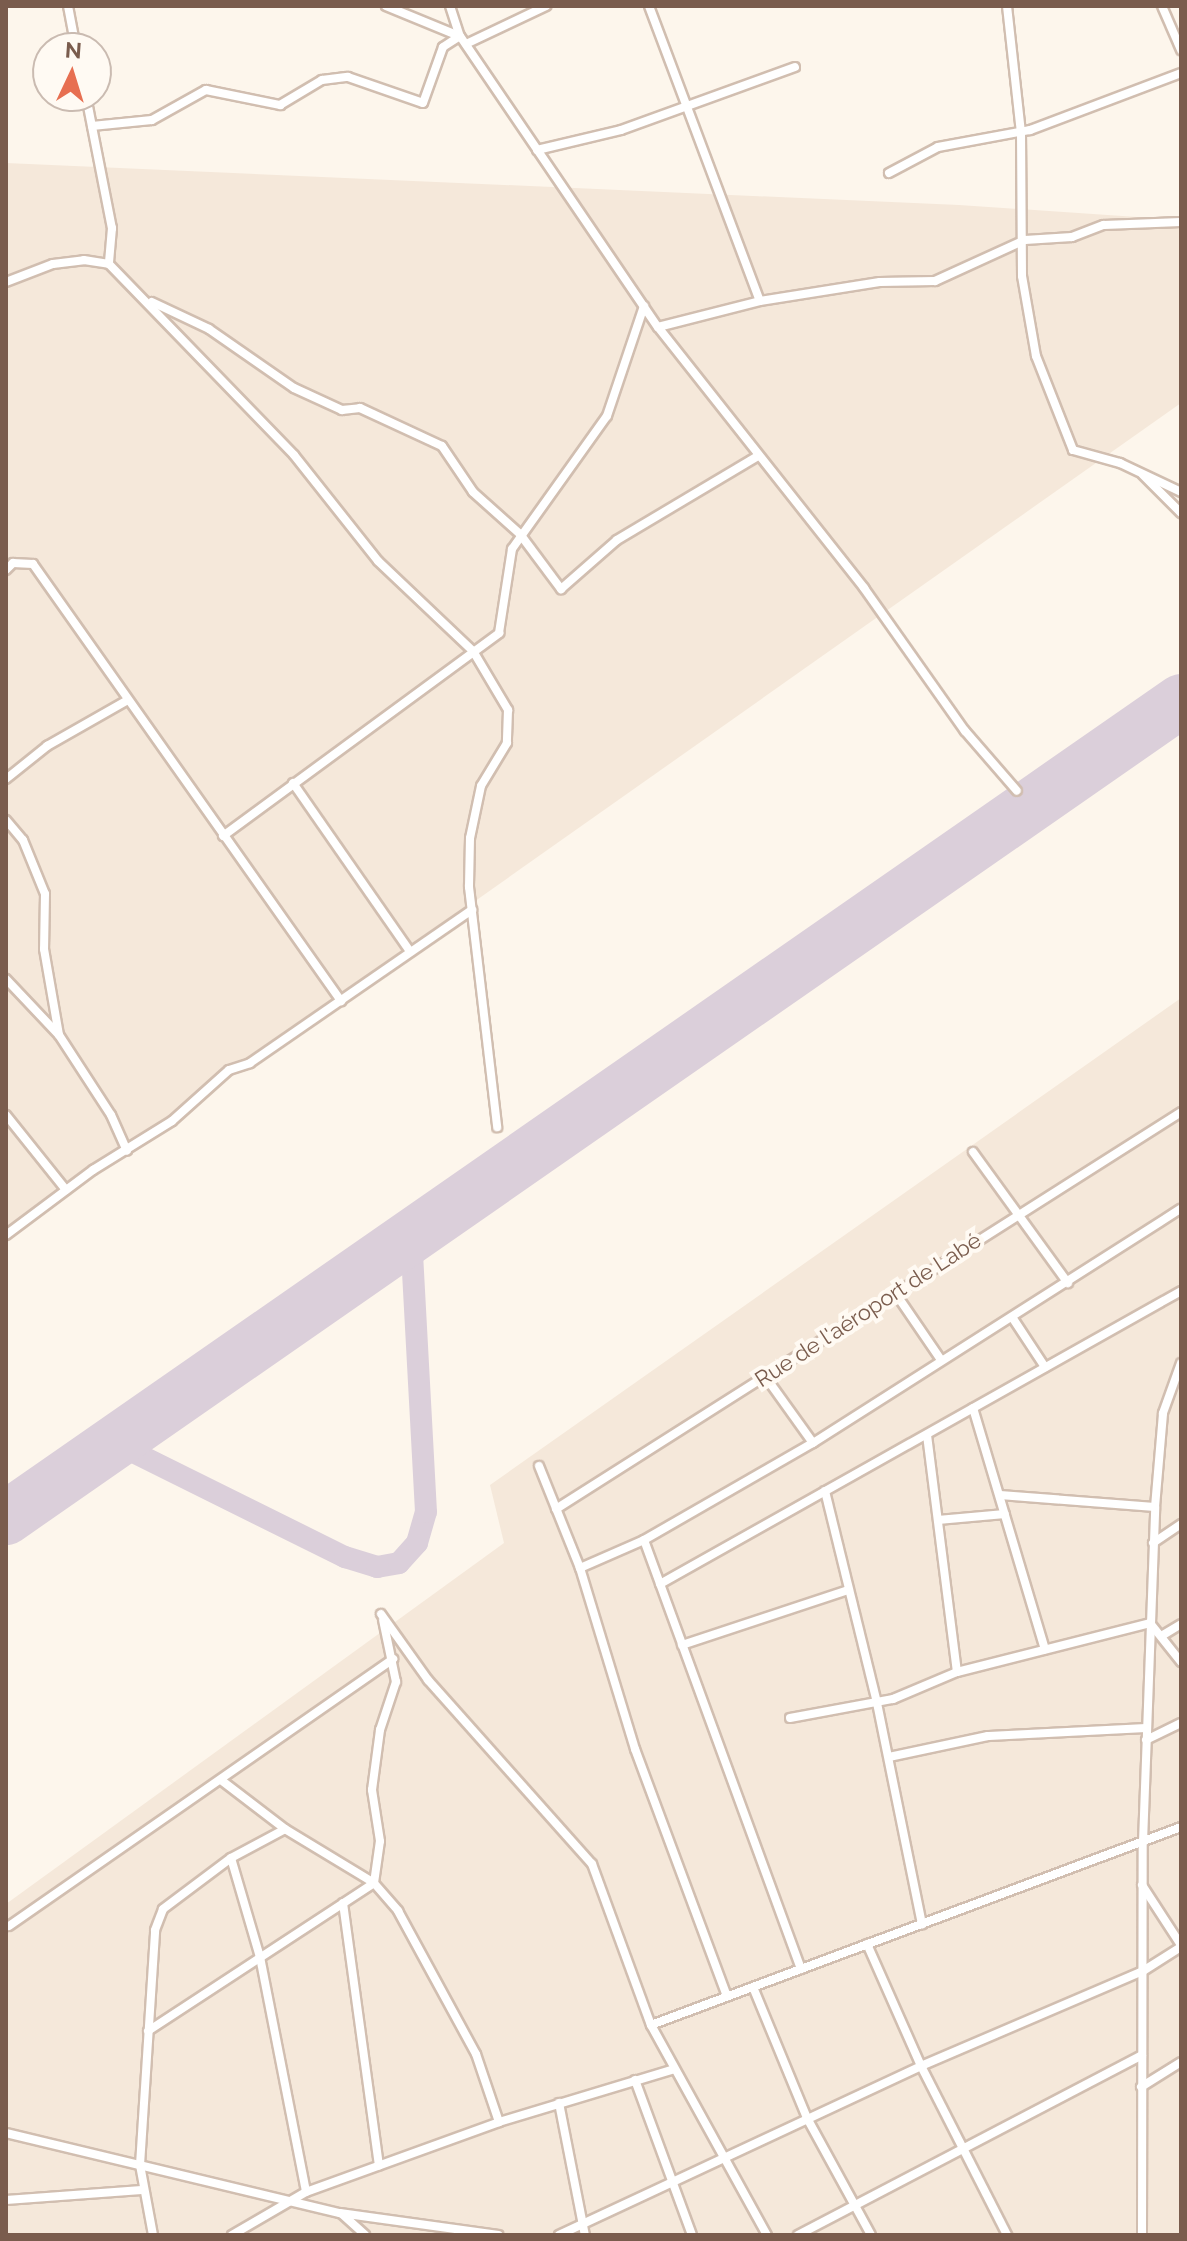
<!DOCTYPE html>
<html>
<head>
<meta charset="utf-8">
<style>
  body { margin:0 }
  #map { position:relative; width:1187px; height:2241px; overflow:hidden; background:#fdf6ec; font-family:Raleway,sans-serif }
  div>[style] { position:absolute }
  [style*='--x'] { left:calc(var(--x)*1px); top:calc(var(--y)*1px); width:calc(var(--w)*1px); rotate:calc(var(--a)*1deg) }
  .residential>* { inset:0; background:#f5e8da }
  .taxiway>* { height:22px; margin:-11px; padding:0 11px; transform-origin:11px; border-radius:11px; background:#dbcfda }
  .runway>* { height:54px; margin:-27px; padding:0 27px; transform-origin:27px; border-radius:27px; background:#dbcfda }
  .roads { filter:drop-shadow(2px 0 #d1beb0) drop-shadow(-2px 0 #d1beb0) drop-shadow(0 2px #d1beb0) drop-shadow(0 -2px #d1beb0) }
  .minor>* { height:8px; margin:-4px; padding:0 4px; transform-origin:4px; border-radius:4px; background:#fff }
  span { translate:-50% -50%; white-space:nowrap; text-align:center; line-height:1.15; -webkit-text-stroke:8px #fffaf3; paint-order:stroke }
  .street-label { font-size:22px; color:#7a5c4d }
  .frame { position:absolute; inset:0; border:8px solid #7a5c4d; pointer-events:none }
  .north { position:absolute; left:32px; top:32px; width:80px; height:80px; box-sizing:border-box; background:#fffaf3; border:2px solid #cabbb1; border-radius:50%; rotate:4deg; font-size:22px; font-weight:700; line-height:32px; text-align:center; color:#7a5c4d }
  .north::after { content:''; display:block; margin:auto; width:28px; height:36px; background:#e76f51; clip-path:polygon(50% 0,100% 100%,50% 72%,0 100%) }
</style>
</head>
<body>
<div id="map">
  <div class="residential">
    <i style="clip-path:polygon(6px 163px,959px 205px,1181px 220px,1181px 403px,6px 1232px)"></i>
    <i style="clip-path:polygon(1181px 998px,1181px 2235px,6px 2235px,6px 1904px,504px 1543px,490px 1485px)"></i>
  </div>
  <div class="taxiway">
    <i style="--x:115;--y:1443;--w:257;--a:26.4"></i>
    <i style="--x:345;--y:1557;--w:34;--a:17"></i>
    <i style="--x:377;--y:1567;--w:22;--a:-10"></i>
    <i style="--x:399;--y:1563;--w:27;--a:-48"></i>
    <i style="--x:417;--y:1543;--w:32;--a:-74"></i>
    <i style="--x:426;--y:1512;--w:275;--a:-93.1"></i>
  </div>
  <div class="runway">
    <i style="--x:6;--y:1518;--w:1431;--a:-34.81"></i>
  </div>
  <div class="roads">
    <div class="minor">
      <i style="--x:68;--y:6;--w:43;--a:79.2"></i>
      <i style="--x:386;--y:6;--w:79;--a:22.3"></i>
      <i style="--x:450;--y:6;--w:32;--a:72"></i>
      <i style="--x:460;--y:36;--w:352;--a:55.8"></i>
      <i style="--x:658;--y:327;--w:333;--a:51.7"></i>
      <i style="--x:864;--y:588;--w:175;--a:54.8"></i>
      <i style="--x:965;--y:731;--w:79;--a:49.1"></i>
      <i style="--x:649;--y:6;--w:315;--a:69.4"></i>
      <i style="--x:1007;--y:6;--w:127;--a:83.7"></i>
      <i style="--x:1021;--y:132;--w:144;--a:89.6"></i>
      <i style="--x:1022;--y:276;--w:81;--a:80.1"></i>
      <i style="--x:1036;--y:356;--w:101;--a:68.5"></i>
      <i style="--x:1073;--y:450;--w:49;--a:15.5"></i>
      <i style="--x:1120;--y:463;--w:68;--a:25.4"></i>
      <i style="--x:1162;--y:6;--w:48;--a:66.6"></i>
      <i style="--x:466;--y:44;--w:89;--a:-25.4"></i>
      <i style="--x:86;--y:96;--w:135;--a:78.9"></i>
      <i style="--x:112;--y:228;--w:36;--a:95"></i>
      <i style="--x:109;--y:264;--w:266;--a:45.9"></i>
      <i style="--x:294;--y:455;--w:135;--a:51.6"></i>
      <i style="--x:378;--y:561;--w:131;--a:43.5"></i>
      <i style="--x:473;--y:651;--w:69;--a:59.3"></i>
      <i style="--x:508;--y:710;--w:33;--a:92"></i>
      <i style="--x:507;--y:743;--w:50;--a:121.2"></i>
      <i style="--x:481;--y:786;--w:53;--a:101.9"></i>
      <i style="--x:470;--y:838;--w:49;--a:91.2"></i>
      <i style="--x:469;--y:887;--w:242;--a:83.3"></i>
      <i style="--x:92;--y:126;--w:60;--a:-5.7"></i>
      <i style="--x:152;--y:120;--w:62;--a:-29.1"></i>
      <i style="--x:206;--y:90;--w:76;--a:11.5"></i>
      <i style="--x:280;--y:105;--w:49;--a:-30.8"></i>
      <i style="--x:322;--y:80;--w:26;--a:-7"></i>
      <i style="--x:348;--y:77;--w:79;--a:19.1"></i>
      <i style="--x:423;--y:103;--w:59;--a:-70.3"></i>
      <i style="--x:443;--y:47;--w:20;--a:-33"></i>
      <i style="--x:537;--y:150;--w:86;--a:-13.4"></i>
      <i style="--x:621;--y:130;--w:185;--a:-19.9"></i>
      <i style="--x:889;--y:173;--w:55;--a:-28"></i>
      <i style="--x:938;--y:147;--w:94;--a:-10.5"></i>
      <i style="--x:1030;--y:130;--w:161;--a:-20.7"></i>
      <i style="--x:6;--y:282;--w:50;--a:-21"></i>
      <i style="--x:53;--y:264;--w:31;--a:-7"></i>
      <i style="--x:84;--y:260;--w:25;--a:9"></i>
      <i style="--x:152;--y:302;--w:63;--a:25.3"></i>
      <i style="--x:209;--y:329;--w:103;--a:34.8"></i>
      <i style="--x:294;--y:388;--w:53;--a:24.6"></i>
      <i style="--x:342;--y:410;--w:18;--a:-6"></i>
      <i style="--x:360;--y:408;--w:90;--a:24.9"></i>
      <i style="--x:442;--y:446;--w:55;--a:56"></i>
      <i style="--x:473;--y:492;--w:63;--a:41.8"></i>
      <i style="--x:520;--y:534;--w:69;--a:53.3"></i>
      <i style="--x:561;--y:589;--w:74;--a:-41.2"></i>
      <i style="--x:617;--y:540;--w:164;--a:-30.8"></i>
      <i style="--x:658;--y:327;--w:105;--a:-14.3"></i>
      <i style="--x:760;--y:301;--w:121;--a:-9"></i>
      <i style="--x:880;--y:282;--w:55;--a:-1"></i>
      <i style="--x:935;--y:281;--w:99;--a:-24.5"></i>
      <i style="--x:1025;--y:240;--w:47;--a:-3.7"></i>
      <i style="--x:1072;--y:237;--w:34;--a:-21"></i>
      <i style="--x:1104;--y:225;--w:77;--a:-2.2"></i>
      <i style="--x:1143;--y:475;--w:54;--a:45"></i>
      <i style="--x:6;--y:570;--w:10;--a:-45"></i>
      <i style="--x:13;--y:563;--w:20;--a:3"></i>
      <i style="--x:33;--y:564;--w:535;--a:54.82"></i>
      <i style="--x:6;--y:779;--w:53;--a:-38.8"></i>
      <i style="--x:47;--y:746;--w:91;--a:-29.7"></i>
      <i style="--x:293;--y:783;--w:203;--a:55.2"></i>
      <i style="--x:6;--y:820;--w:26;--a:50"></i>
      <i style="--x:23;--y:840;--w:58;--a:67.8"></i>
      <i style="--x:45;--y:894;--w:55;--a:91"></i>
      <i style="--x:44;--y:949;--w:87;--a:80.1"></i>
      <i style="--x:223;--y:836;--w:343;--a:-36.3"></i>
      <i style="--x:499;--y:633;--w:85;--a:-81.2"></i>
      <i style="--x:512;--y:549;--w:163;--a:-54.5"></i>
      <i style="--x:607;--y:416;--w:116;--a:-71.4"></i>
      <i style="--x:6;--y:979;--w:77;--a:46.6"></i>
      <i style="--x:59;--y:1035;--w:95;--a:57"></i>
      <i style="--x:111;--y:1115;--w:39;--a:66"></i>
      <i style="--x:6;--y:1115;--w:96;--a:51.3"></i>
      <i style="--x:973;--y:1152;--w:162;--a:54.1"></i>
      <i style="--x:6;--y:1235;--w:109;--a:-36.8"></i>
      <i style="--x:93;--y:1170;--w:93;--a:-31.8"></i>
      <i style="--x:172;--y:1121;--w:76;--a:-41.8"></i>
      <i style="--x:229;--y:1070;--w:22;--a:-18"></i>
      <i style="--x:250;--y:1063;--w:270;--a:-34.6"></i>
      <i style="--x:896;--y:1294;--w:80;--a:55.7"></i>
      <i style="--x:1012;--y:1317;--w:60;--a:56.6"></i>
      <i style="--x:765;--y:1376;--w:82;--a:54.4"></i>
      <i style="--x:973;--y:1408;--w:252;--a:73.4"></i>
      <i style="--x:927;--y:1435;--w:239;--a:82.8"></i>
      <i style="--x:539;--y:1466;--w:110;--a:68.1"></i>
      <i style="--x:580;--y:1568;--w:189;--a:73.1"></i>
      <i style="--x:635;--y:1749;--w:264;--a:69.6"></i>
      <i style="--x:825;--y:1491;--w:218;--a:76.2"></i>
      <i style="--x:877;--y:1703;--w:226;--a:78.5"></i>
      <i style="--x:1000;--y:1495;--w:155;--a:4.4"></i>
      <i style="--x:556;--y:1509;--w:740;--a:-32.42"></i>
      <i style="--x:938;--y:1520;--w:67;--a:-5.1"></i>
      <i style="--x:644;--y:1540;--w:457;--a:69.9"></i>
      <i style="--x:1153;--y:1543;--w:34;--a:-34"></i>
      <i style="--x:580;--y:1568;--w:70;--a:-23.6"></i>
      <i style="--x:644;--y:1540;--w:195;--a:-29.9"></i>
      <i style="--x:813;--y:1443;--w:436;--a:-32.5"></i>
      <i style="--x:660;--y:1584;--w:598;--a:-29.35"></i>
      <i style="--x:381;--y:1614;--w:81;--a:54.5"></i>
      <i style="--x:428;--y:1680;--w:246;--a:48.3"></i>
      <i style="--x:592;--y:1864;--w:171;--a:69.9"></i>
      <i style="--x:651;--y:2025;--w:240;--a:61.1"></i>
      <i style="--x:1163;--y:1635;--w:21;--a:-31"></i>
      <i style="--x:682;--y:1645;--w:175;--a:-18.3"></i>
      <i style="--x:790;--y:1718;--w:105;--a:-10.5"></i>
      <i style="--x:893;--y:1699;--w:69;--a:-22.9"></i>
      <i style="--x:957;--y:1672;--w:199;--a:-14.2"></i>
      <i style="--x:1150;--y:1623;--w:50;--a:51.5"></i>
      <i style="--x:1146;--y:1740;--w:39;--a:-26"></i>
      <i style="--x:889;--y:1757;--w:101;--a:-12"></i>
      <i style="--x:988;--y:1736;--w:159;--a:-2.9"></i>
      <i style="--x:221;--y:1780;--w:81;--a:37.4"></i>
      <i style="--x:285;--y:1829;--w:104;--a:31.2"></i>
      <i style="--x:374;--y:1883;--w:37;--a:49"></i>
      <i style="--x:398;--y:1911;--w:163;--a:61.4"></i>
      <i style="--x:476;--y:2054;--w:72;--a:71.3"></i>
      <i style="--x:231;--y:1858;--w:103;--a:73.7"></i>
      <i style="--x:260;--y:1957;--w:239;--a:78.9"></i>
      <i style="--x:1142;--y:1885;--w:72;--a:57"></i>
      <i style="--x:343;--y:1903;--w:265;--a:82.2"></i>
      <i style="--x:9;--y:1926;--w:468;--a:-34.8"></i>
      <i style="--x:867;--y:1944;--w:133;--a:66.1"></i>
      <i style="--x:921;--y:2066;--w:190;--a:63"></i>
      <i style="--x:753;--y:1987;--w:142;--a:67.6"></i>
      <i style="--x:807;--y:2118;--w:133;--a:61.3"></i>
      <i style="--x:651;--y:2025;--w:566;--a:-20.48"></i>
      <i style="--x:148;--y:2031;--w:270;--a:-33.2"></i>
      <i style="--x:374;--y:1883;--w:42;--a:-81.9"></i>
      <i style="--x:380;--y:1841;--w:52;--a:-98.9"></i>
      <i style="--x:372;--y:1790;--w:61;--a:-82.4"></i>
      <i style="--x:380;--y:1730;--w:51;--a:-71.6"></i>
      <i style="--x:396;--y:1682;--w:63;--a:-101.8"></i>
      <i style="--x:635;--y:2080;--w:165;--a:69.8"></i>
      <i style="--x:1141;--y:2087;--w:47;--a:-32"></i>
      <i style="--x:559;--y:2103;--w:135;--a:78.9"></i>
      <i style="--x:6;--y:2133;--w:343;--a:13.5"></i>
      <i style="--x:340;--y:2213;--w:160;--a:7.9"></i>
      <i style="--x:6;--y:2200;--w:136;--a:-4.2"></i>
      <i style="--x:342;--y:2214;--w:31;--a:42"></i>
      <i style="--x:153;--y:2235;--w:71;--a:-100.5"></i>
      <i style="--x:140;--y:2165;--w:235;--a:-86.3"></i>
      <i style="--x:155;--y:1930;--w:22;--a:-69"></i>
      <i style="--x:163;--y:1909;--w:85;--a:-36.9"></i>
      <i style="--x:231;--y:1858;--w:61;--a:-28.2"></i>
      <i style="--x:232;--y:2235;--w:86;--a:-30.2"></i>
      <i style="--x:306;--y:2192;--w:205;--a:-19.9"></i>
      <i style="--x:499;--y:2122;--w:183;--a:-16.8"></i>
      <i style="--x:559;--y:2235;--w:400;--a:-25"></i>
      <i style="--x:921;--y:2066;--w:241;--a:-23.2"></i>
      <i style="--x:1143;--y:1971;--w:45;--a:-32.3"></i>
      <i style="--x:798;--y:2235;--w:388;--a:-27.6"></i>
      <i style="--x:1142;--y:2235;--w:393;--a:-89.9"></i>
      <i style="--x:1143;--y:1842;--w:335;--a:-87.9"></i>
      <i style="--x:1155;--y:1507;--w:94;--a:-85.1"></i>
      <i style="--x:1163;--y:1413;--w:53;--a:-70.2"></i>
    </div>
  </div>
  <div class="street-label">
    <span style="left:868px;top:1310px;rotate:-33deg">Rue de l'aéroport de Labé</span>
  </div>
  <div class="frame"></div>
  <div class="north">N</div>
</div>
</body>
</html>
